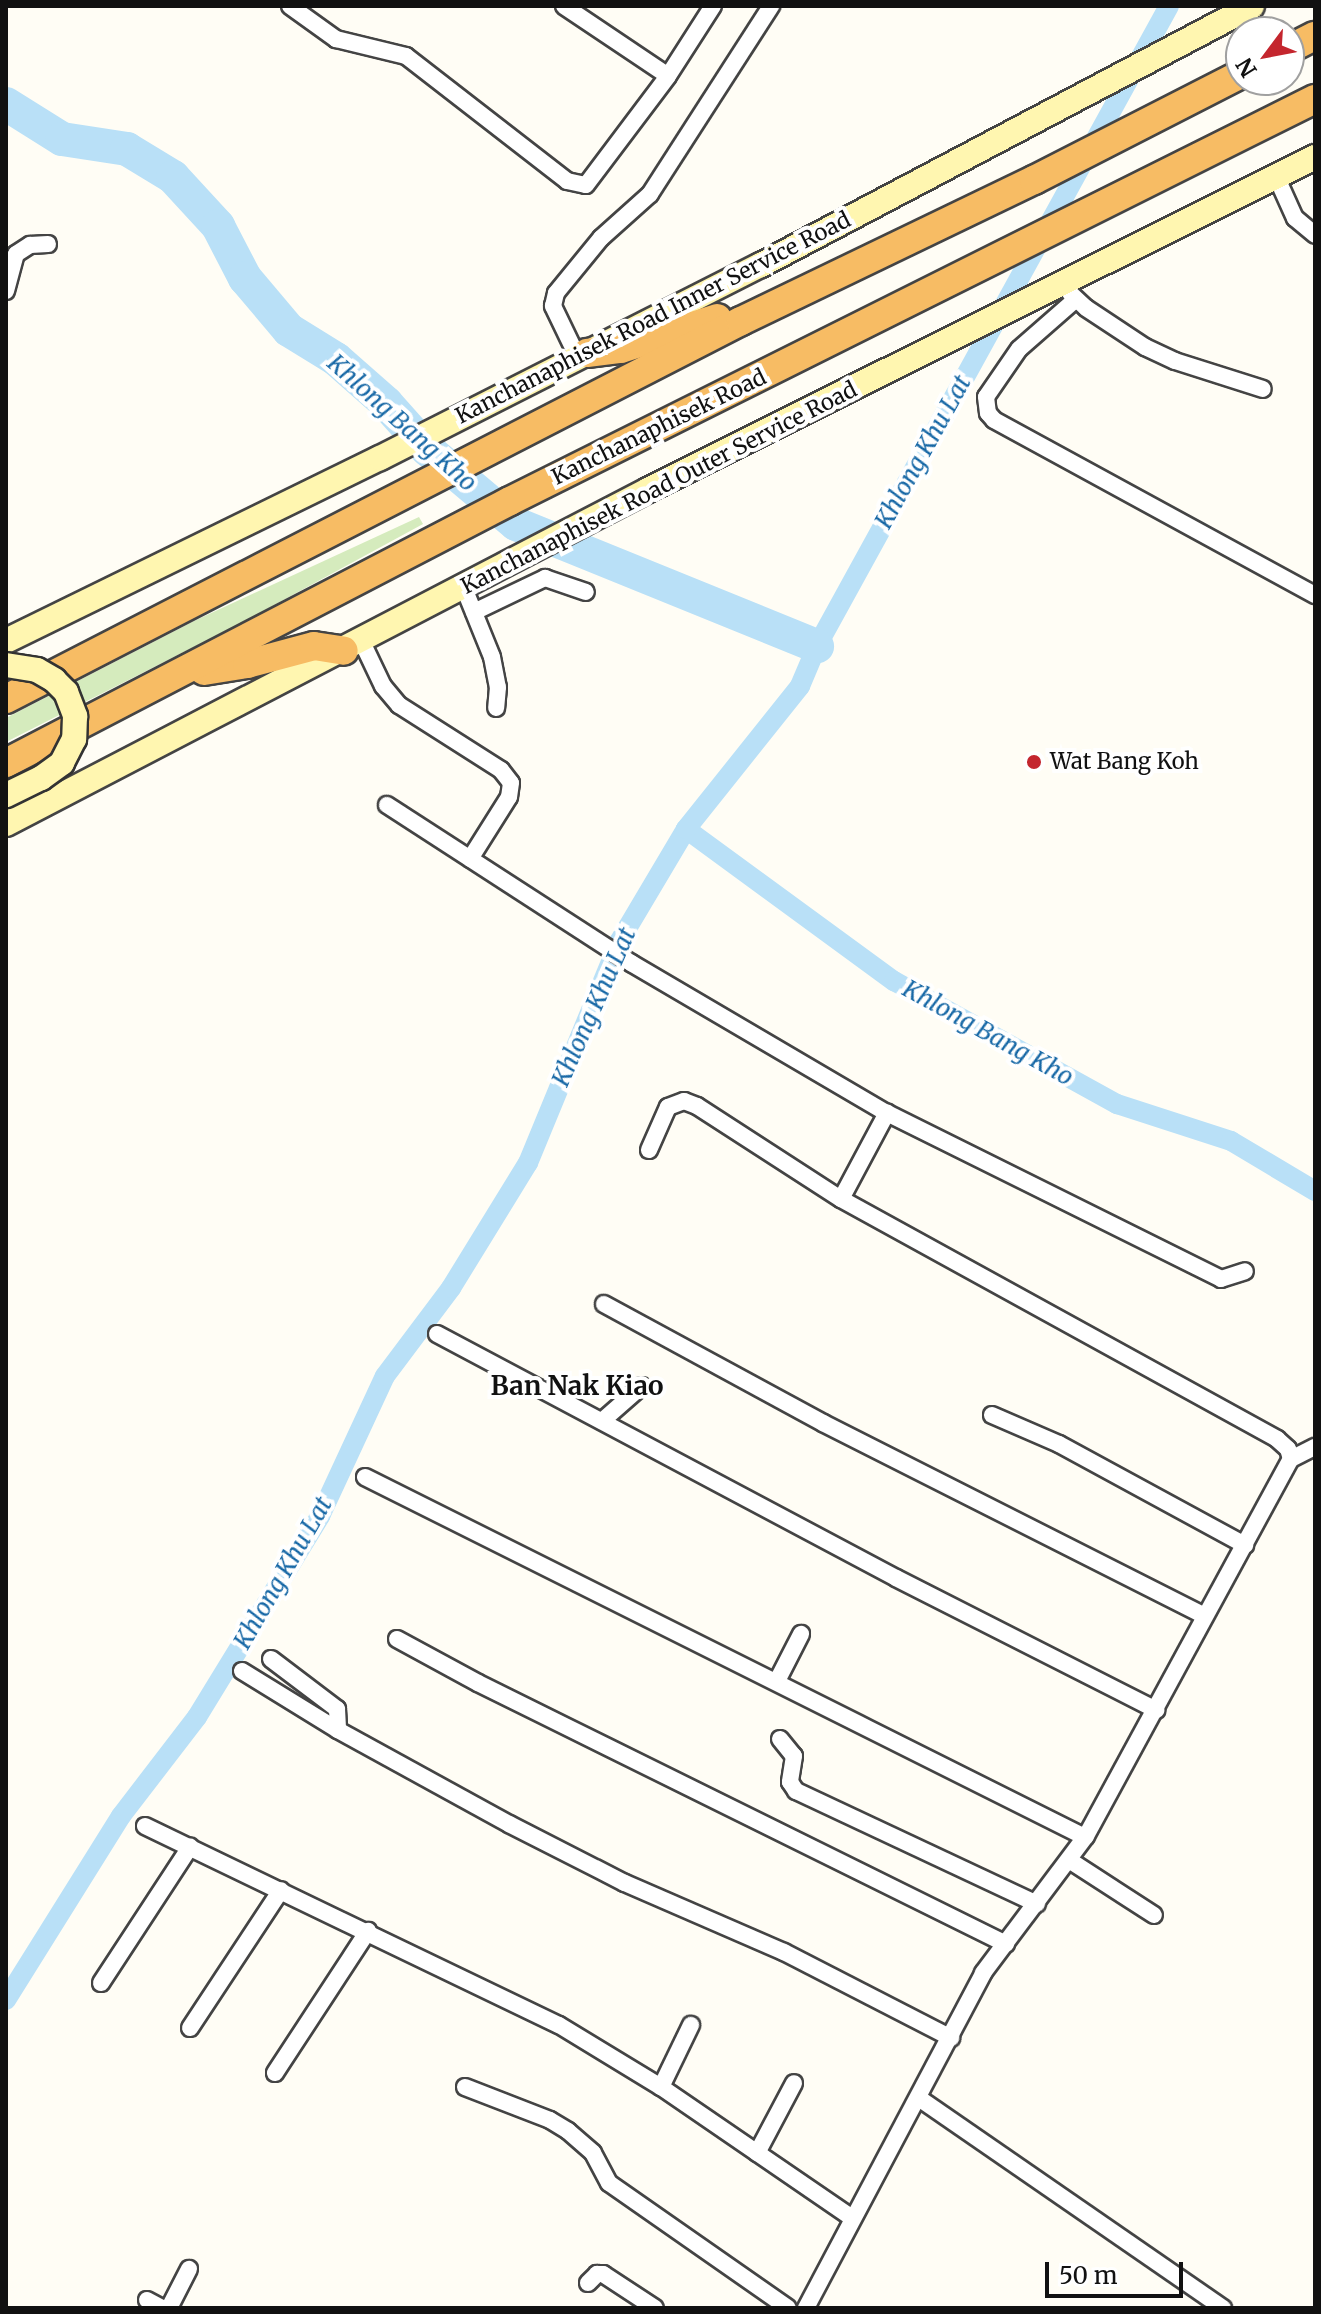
<!DOCTYPE html>
<html>
<head>
<meta charset="utf-8">
<style>
  body { margin:0 }
  #map { position:relative; width:1321px; height:2314px; overflow:hidden; background:#fffdf5; font-family:Merriweather,serif }
  div>[style] { position:absolute }
  [style*='--x'] { left:calc(var(--x)*1px); top:calc(var(--y)*1px); width:calc(var(--w)*1px); rotate:calc(var(--a)*1deg) }
  .green>* { inset:0; background:#d5ebbd }
  .canal>* { height:20px; margin:-10px; padding:0 10px; transform-origin:10px; border-radius:10px; background:#b9e0f7 }
  .river>* { height:34px; margin:-17px; padding:0 17px; transform-origin:17px; border-radius:17px; background:#b9e0f7 }
  .roads { filter:drop-shadow(2px 0 #444) drop-shadow(-2px 0 #444) drop-shadow(0 2px #444) drop-shadow(0 -2px #444) }
  .minor>* { height:16px; margin:-8px; padding:0 8px; transform-origin:8px; border-radius:8px; background:#fff }
  .secondary>* { height:24px; margin:-12px; padding:0 12px; transform-origin:12px; border-radius:12px; background:#fff6b0 }
  .trunk>* { height:28px; margin:-14px; padding:0 14px; transform-origin:14px; border-radius:14px; background:#f7bc64 }
  .bridges { filter:drop-shadow(2px 0 #333) drop-shadow(-2px 0 #333) drop-shadow(0 2px #333) drop-shadow(0 -2px #333) }
  .secondary-bridge>* { height:24px; margin:-12px; padding:0 12px; transform-origin:12px; border-radius:12px; background:#fff6b0 }
  .dots>* { width:22px; height:22px; translate:-50% -50%; box-sizing:border-box; border:4px solid #fff; border-radius:50% }
  span { translate:-50% -50%; white-space:nowrap; text-align:center; line-height:1.15; -webkit-text-stroke:8px #fff; paint-order:stroke }
  .street-label { font-size:22px; color:#111 }
  .poi-label { font-size:22px; color:#111 }
  .left { translate:0 -50%; text-align:left }
  .water-label { font-size:24px; color:#1768a6; font-style:italic }
  .quarter-label { font-size:26px; color:#111; font-weight:700 }
  .frame { position:absolute; inset:0; border:8px solid #111; pointer-events:none }
  .north { position:absolute; left:1225px; top:16px; width:80px; height:80px; box-sizing:border-box; background:#fff; border:2px solid #a0a0a0; border-radius:50%; rotate:238deg; font-size:22px; font-weight:700; line-height:32px; text-align:center; color:#111 }
  .north::after { content:''; display:block; margin:auto; width:28px; height:36px; background:#c4262e; clip-path:polygon(50% 0,100% 100%,50% 72%,0 100%) }
  .scale { position:absolute; left:1045px; top:2262px; width:138px; height:36px; box-sizing:border-box; border:4px solid #111; border-top:0; padding-left:10px; font-size:24px; line-height:28px; white-space:nowrap; color:#111; -webkit-text-stroke:6px #fff; paint-order:stroke }
</style>
</head>
<body>
<div id="map">
  <div class="green">
    <i style="clip-path:polygon(419px 517px,423px 524px,243px 622px,6px 742px,6px 718px,194px 621px)"></i>
  </div>
  <div class="canal">
    <i style="--x:686;--y:829;--w:258;--a:36.2"></i>
    <i style="--x:894;--y:981;--w:255;--a:28.9"></i>
    <i style="--x:1117;--y:1104;--w:120;--a:18"></i>
    <i style="--x:1231;--y:1141;--w:98;--a:30.8"></i>
    <i style="--x:6;--y:2000;--w:217;--a:-58"></i>
    <i style="--x:121;--y:1816;--w:125;--a:-52.5"></i>
    <i style="--x:197;--y:1717;--w:236;--a:-58.5"></i>
    <i style="--x:320;--y:1516;--w:154;--a:-65.1"></i>
    <i style="--x:385;--y:1376;--w:110;--a:-53.1"></i>
    <i style="--x:451;--y:1288;--w:147;--a:-58.4"></i>
    <i style="--x:528;--y:1163;--w:239;--a:-67.6"></i>
    <i style="--x:619;--y:942;--w:131;--a:-59.3"></i>
    <i style="--x:686;--y:829;--w:183;--a:-51.4"></i>
    <i style="--x:800;--y:686;--w:43;--a:-67"></i>
    <i style="--x:817;--y:646;--w:730;--a:-61.19"></i>
  </div>
  <div class="river">
    <i style="--x:6;--y:104;--w:66;--a:32"></i>
    <i style="--x:62;--y:139;--w:66;--a:8.7"></i>
    <i style="--x:127;--y:149;--w:54;--a:31.3"></i>
    <i style="--x:173;--y:177;--w:67;--a:47.4"></i>
    <i style="--x:218;--y:226;--w:59;--a:62.6"></i>
    <i style="--x:245;--y:278;--w:68;--a:49.8"></i>
    <i style="--x:289;--y:330;--w:55;--a:31.7"></i>
    <i style="--x:336;--y:359;--w:67;--a:41.3"></i>
    <i style="--x:386;--y:403;--w:62;--a:48.3"></i>
    <i style="--x:427;--y:449;--w:116;--a:40.1"></i>
    <i style="--x:516;--y:524;--w:325;--a:22.1"></i>
  </div>
  <div class="roads">
    <div class="minor">
      <i style="--x:290;--y:6;--w:57;--a:35.7"></i>
      <i style="--x:336;--y:39;--w:72;--a:13.7"></i>
      <i style="--x:406;--y:56;--w:204;--a:37.8"></i>
      <i style="--x:567;--y:181;--w:19;--a:12"></i>
      <i style="--x:586;--y:185;--w:136;--a:-53"></i>
      <i style="--x:668;--y:76;--w:83;--a:-57.3"></i>
      <i style="--x:564;--y:6;--w:125;--a:33.9"></i>
      <i style="--x:1276;--y:176;--w:46;--a:65.7"></i>
      <i style="--x:1295;--y:218;--w:26;--a:40"></i>
      <i style="--x:6;--y:291;--w:38;--a:-75"></i>
      <i style="--x:16;--y:254;--w:17;--a:-33"></i>
      <i style="--x:30;--y:245;--w:18;--a:-3"></i>
      <i style="--x:1070;--y:293;--w:22;--a:43"></i>
      <i style="--x:1086;--y:308;--w:71;--a:33.5"></i>
      <i style="--x:1145;--y:347;--w:33;--a:25"></i>
      <i style="--x:1175;--y:361;--w:92;--a:17.7"></i>
      <i style="--x:1075;--y:300;--w:74;--a:138.8"></i>
      <i style="--x:1019;--y:349;--w:58;--a:124.5"></i>
      <i style="--x:986;--y:397;--w:16;--a:83"></i>
      <i style="--x:988;--y:413;--w:9;--a:49"></i>
      <i style="--x:994;--y:420;--w:366;--a:28.6"></i>
      <i style="--x:578;--y:358;--w:58;--a:-115.7"></i>
      <i style="--x:553;--y:306;--w:13;--a:-77"></i>
      <i style="--x:556;--y:293;--w:71;--a:-50.7"></i>
      <i style="--x:601;--y:238;--w:66;--a:-41.9"></i>
      <i style="--x:650;--y:194;--w:224;--a:-57.2"></i>
      <i style="--x:464;--y:588;--w:74;--a:67.9"></i>
      <i style="--x:492;--y:657;--w:31;--a:79"></i>
      <i style="--x:498;--y:687;--w:21;--a:95"></i>
      <i style="--x:474;--y:612;--w:79;--a:-25.6"></i>
      <i style="--x:545;--y:578;--w:43;--a:18.9"></i>
      <i style="--x:362;--y:642;--w:49;--a:64.5"></i>
      <i style="--x:383;--y:686;--w:25;--a:50"></i>
      <i style="--x:399;--y:705;--w:121;--a:32.5"></i>
      <i style="--x:501;--y:770;--w:16;--a:52"></i>
      <i style="--x:511;--y:783;--w:14;--a:98"></i>
      <i style="--x:509;--y:797;--w:73;--a:122.2"></i>
      <i style="--x:387;--y:805;--w:291;--a:32.9"></i>
      <i style="--x:631;--y:963;--w:297;--a:30.4"></i>
      <i style="--x:887;--y:1113;--w:373;--a:26.4"></i>
      <i style="--x:1221;--y:1279;--w:25;--a:-18"></i>
      <i style="--x:649;--y:1150;--w:47;--a:-66.2"></i>
      <i style="--x:668;--y:1107;--w:17;--a:-21"></i>
      <i style="--x:684;--y:1101;--w:14;--a:21"></i>
      <i style="--x:697;--y:1106;--w:171;--a:32.9"></i>
      <i style="--x:841;--y:1199;--w:498;--a:28.8"></i>
      <i style="--x:1277;--y:1439;--w:15;--a:42"></i>
      <i style="--x:1288;--y:1449;--w:10;--a:73"></i>
      <i style="--x:841;--y:1199;--w:98;--a:-61.9"></i>
      <i style="--x:604;--y:1304;--w:249;--a:28.5"></i>
      <i style="--x:823;--y:1423;--w:426;--a:26.8"></i>
      <i style="--x:437;--y:1334;--w:520;--a:27.99"></i>
      <i style="--x:896;--y:1578;--w:292;--a:26.9"></i>
      <i style="--x:992;--y:1415;--w:73;--a:23.4"></i>
      <i style="--x:1059;--y:1444;--w:212;--a:28.5"></i>
      <i style="--x:602;--y:1421;--w:53;--a:-41.2"></i>
      <i style="--x:365;--y:1477;--w:805;--a:26.57"></i>
      <i style="--x:397;--y:1639;--w:92;--a:28.5"></i>
      <i style="--x:478;--y:1683;--w:589;--a:26.3"></i>
      <i style="--x:271;--y:1659;--w:83;--a:37.1"></i>
      <i style="--x:337;--y:1709;--w:21;--a:87"></i>
      <i style="--x:242;--y:1671;--w:113;--a:31.6"></i>
      <i style="--x:338;--y:1730;--w:195;--a:28.8"></i>
      <i style="--x:509;--y:1824;--w:130;--a:27"></i>
      <i style="--x:625;--y:1883;--w:173;--a:23.5"></i>
      <i style="--x:784;--y:1952;--w:188;--a:27.2"></i>
      <i style="--x:777;--y:1681;--w:53;--a:-62.9"></i>
      <i style="--x:780;--y:1739;--w:22;--a:51"></i>
      <i style="--x:794;--y:1756;--w:26;--a:99"></i>
      <i style="--x:790;--y:1782;--w:11;--a:56"></i>
      <i style="--x:796;--y:1791;--w:266;--a:25.1"></i>
      <i style="--x:145;--y:1826;--w:459;--a:25.7"></i>
      <i style="--x:559;--y:2025;--w:119;--a:31.3"></i>
      <i style="--x:661;--y:2087;--w:232;--a:34.4"></i>
      <i style="--x:1069;--y:1860;--w:101;--a:32.9"></i>
      <i style="--x:101;--y:1983;--w:163;--a:-56.8"></i>
      <i style="--x:190;--y:2028;--w:165;--a:-56.6"></i>
      <i style="--x:275;--y:2073;--w:170;--a:-56.8"></i>
      <i style="--x:465;--y:2087;--w:91;--a:21.2"></i>
      <i style="--x:550;--y:2120;--w:21;--a:31"></i>
      <i style="--x:568;--y:2131;--w:33;--a:41"></i>
      <i style="--x:593;--y:2153;--w:34;--a:62"></i>
      <i style="--x:609;--y:2183;--w:218;--a:34.9"></i>
      <i style="--x:661;--y:2087;--w:69;--a:-64.2"></i>
      <i style="--x:920;--y:2099;--w:368;--a:34.6"></i>
      <i style="--x:757;--y:2153;--w:79;--a:-62.1"></i>
      <i style="--x:588;--y:2283;--w:13;--a:-45"></i>
      <i style="--x:597;--y:2274;--w:6;--a:0"></i>
      <i style="--x:603;--y:2274;--w:62;--a:33.2"></i>
      <i style="--x:147;--y:2300;--w:17;--a:28"></i>
      <i style="--x:169;--y:2308;--w:44;--a:-62.9"></i>
      <i style="--x:806;--y:2308;--w:379;--a:-62.1"></i>
      <i style="--x:983;--y:1973;--w:171;--a:-53.1"></i>
      <i style="--x:1086;--y:1836;--w:429;--a:-61.5"></i>
      <i style="--x:1291;--y:1459;--w:27;--a:-27"></i>
    </div>
    <div class="secondary">
      <i style="--x:6;--y:641;--w:416;--a:-26.1"></i>
      <i style="--x:380;--y:458;--w:427;--a:-26.9"></i>
      <i style="--x:761;--y:265;--w:555;--a:-27.81"></i>
      <i style="--x:6;--y:824;--w:724;--a:-27.49"></i>
      <i style="--x:648;--y:490;--w:746;--a:-26.53"></i>
    </div>
    <div class="trunk">
      <i style="--x:1289;--y:49;--w:29;--a:-27"></i>
      <i style="--x:587;--y:353;--w:34;--a:-7"></i>
      <i style="--x:621;--y:349;--w:101;--a:-17.9"></i>
      <i style="--x:204;--y:671;--w:44;--a:-9.2"></i>
      <i style="--x:247;--y:664;--w:69;--a:-15"></i>
      <i style="--x:314;--y:646;--w:30;--a:9"></i>
      <i style="--x:6;--y:699;--w:827;--a:-27.22"></i>
      <i style="--x:741;--y:321;--w:325;--a:-25.7"></i>
      <i style="--x:1034;--y:180;--w:233;--a:-27.1"></i>
      <i style="--x:6;--y:763;--w:568;--a:-27.47"></i>
      <i style="--x:510;--y:501;--w:900;--a:-26.54"></i>
    </div>
  </div>
  <div class="bridges">
    <div class="secondary-bridge">
      <i style="--x:6;--y:665;--w:31;--a:9"></i>
      <i style="--x:37;--y:670;--w:20;--a:30"></i>
      <i style="--x:54;--y:680;--w:17;--a:45"></i>
      <i style="--x:66;--y:692;--w:26;--a:69"></i>
      <i style="--x:75;--y:716;--w:23;--a:92"></i>
      <i style="--x:74;--y:739;--w:27;--a:117"></i>
      <i style="--x:62;--y:763;--w:26;--a:144"></i>
      <i style="--x:41;--y:778;--w:39;--a:154"></i>
    </div>
  </div>
  <div class="dots">
    <i style="left:1034px;top:762px;background:#c4262e"></i>
  </div>
  <div class="street-label">
    <span style="left:653px;top:318px;rotate:-27deg">Kanchanaphisek Road Inner Service Road</span>
    <span style="left:659px;top:427px;rotate:-26deg">Kanchanaphisek Road</span>
    <span style="left:659px;top:488px;rotate:-27deg">Kanchanaphisek Road Outer Service Road</span>
  </div>
  <div class="poi-label">
    <span class="left" style="left:1050px;top:762px">Wat Bang Koh</span>
  </div>
  <div class="water-label">
    <span style="left:402px;top:423px;rotate:42deg">Khlong Bang Kho</span>
    <span style="left:923px;top:452px;rotate:-61deg">Khlong Khu Lat</span>
    <span style="left:594px;top:1007px;rotate:-66deg">Khlong Khu Lat</span>
    <span style="left:988px;top:1033px;rotate:29deg">Khlong Bang Kho</span>
    <span style="left:283px;top:1573px;rotate:-60deg">Khlong Khu Lat</span>
  </div>
  <div class="quarter-label">
    <span style="left:577px;top:1386px">Ban Nak Kiao</span>
  </div>
  <div class="frame"></div>
  <div class="north">N</div>
  <div class="scale">50 m</div>
</div>
</body>
</html>
